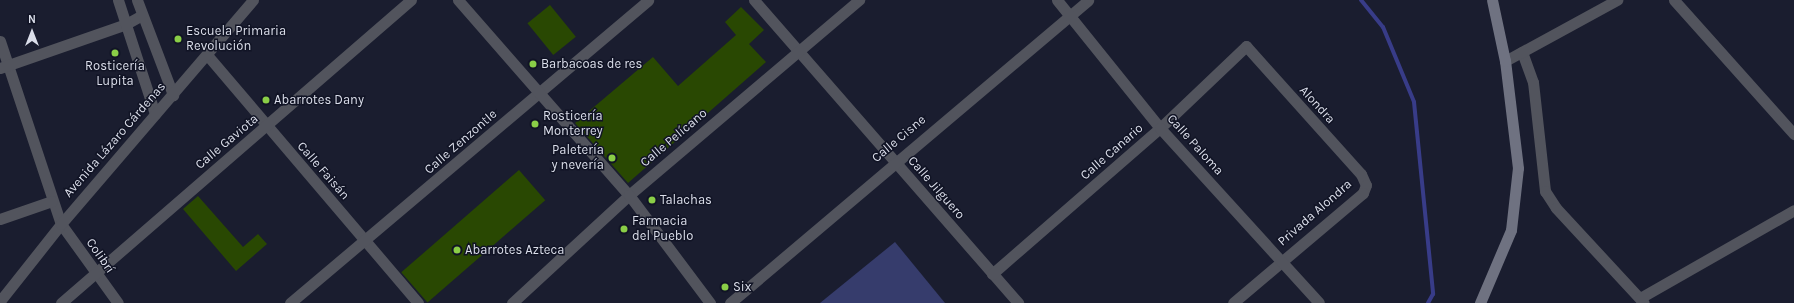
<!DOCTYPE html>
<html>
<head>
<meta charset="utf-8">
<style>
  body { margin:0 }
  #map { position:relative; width:1794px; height:303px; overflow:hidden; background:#1a1d2f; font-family:Karla,sans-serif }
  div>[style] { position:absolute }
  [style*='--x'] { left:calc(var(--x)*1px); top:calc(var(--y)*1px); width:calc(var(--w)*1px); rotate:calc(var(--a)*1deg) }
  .green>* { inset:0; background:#363c6c }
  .stream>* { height:4px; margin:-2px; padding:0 2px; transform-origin:2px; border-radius:2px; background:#383c88 }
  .building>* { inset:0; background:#294802; transform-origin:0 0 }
  .minor>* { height:11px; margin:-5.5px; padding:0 5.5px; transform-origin:5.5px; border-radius:5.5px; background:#52545d }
  .tertiary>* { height:11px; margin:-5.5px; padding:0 5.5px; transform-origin:5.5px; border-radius:5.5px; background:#52545d }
  .secondary>* { height:11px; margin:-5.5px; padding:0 5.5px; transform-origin:5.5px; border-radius:5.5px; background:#6f7281 }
  .dots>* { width:11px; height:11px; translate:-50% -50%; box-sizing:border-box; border:2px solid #111425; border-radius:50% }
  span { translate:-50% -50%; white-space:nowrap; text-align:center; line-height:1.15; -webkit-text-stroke:3px #111425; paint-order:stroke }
  .poi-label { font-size:13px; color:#dbdeea }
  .left { translate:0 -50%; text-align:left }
  .right { translate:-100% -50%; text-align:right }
  .street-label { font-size:13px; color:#dbdeea }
  .north { position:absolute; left:12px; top:12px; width:40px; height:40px; -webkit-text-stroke:3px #111425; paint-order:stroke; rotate:0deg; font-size:11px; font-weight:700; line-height:16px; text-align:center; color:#dbdeea }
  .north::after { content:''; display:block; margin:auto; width:14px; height:18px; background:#dbdeea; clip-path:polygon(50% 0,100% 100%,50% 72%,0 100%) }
</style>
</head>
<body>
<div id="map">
  <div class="green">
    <i style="clip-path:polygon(895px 242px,945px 303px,820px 303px)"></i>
  </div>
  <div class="stream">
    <i style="--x:1361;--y:0;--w:35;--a:51"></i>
    <i style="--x:1383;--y:27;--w:81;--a:67.5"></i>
    <i style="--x:1414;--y:102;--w:193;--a:84.3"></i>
    <i style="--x:1433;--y:294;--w:10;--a:119"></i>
  </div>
  <div class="building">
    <i style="left:550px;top:5px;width:41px;height:29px;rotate:51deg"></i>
    <i style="clip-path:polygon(741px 7px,764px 30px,749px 44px,766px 62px,628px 183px,575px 123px,653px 57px,678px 86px,736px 35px,725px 22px)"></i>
    <i style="left:519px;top:170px;width:40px;height:156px;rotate:49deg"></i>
    <i style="clip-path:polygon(198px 196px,243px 247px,258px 234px,267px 244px,236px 271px,183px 209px)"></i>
  </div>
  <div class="minor">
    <i style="--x:754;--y:0;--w:402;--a:48.9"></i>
    <i style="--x:1674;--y:0;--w:180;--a:48.2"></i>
    <i style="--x:0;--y:41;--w:193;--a:71.6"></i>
    <i style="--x:61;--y:224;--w:97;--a:54.2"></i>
    <i style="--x:1522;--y:52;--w:32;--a:70"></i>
    <i style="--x:1533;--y:82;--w:110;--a:83.7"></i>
    <i style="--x:1545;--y:191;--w:20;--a:57"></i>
    <i style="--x:1556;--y:208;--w:129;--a:47.2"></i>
    <i style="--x:208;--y:56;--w:324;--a:49.6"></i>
    <i style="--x:1505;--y:61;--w:128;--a:-28.6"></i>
    <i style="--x:0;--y:68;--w:133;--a:-19.2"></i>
    <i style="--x:126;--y:24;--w:18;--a:-29"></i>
    <i style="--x:0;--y:219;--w:55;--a:-19.1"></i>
    <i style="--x:992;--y:274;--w:223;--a:-41"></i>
    <i style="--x:1160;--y:128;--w:119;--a:-43.6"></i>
    <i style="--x:1246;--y:46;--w:172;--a:48.1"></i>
    <i style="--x:1361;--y:174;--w:12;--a:66"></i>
    <i style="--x:1366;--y:185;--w:9;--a:111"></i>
    <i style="--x:1363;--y:193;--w:170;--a:139.8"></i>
    <i style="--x:1640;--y:298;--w:177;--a:-29.7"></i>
    <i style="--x:61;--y:303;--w:463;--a:-40.9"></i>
    <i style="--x:290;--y:303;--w:469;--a:-40.2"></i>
    <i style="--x:512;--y:303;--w:159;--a:-42.7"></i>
    <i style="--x:629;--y:195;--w:302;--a:-40.3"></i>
    <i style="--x:730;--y:303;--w:469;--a:-40.2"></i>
  </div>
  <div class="tertiary">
    <i style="--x:118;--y:0;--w:120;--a:72"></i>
    <i style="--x:137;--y:0;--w:102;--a:69.2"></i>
    <i style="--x:458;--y:0;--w:259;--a:48.8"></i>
    <i style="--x:629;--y:195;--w:135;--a:53.1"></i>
    <i style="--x:1057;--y:0;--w:164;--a:51.2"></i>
    <i style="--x:1160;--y:128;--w:236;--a:47.7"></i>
    <i style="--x:0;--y:301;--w:98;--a:-51.6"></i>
    <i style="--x:61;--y:224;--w:295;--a:-49.4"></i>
  </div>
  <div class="secondary">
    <i style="--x:1480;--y:303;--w:79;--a:-67"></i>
    <i style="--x:1511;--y:230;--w:62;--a:-83.6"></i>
    <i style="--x:1518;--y:168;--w:108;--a:-96.9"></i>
    <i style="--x:1505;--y:61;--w:62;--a:-102"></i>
  </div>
  <div class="dots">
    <i style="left:178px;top:39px;background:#8ace47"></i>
    <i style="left:115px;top:53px;background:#8ace47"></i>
    <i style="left:533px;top:64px;background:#8ace47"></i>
    <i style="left:266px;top:100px;background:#8ace47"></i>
    <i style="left:535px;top:124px;background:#8ace47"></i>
    <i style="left:612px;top:158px;background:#8ace47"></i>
    <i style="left:652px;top:200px;background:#8ace47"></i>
    <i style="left:624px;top:229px;background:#8ace47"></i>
    <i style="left:457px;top:250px;background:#8ace47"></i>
    <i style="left:725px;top:287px;background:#8ace47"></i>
  </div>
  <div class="poi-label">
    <span class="left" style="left:186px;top:39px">Escuela Primaria<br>Revolución</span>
    <span class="left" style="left:541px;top:64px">Barbacoas de res</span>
    <span style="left:115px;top:74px">Rosticería<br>Lupita</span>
    <span class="left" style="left:274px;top:100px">Abarrotes Dany</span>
    <span class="left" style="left:543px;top:124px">Rosticería<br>Monterrey</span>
    <span class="right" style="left:604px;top:158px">Paletería<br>y nevería</span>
    <span class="left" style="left:660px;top:200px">Talachas</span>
    <span class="left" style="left:632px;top:229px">Farmacia<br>del Pueblo</span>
    <span class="left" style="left:465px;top:250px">Abarrotes Azteca</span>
    <span class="left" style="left:733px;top:287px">Six</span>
  </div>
  <div class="street-label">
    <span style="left:1317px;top:105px;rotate:48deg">Alondra</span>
    <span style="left:674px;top:138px;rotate:-40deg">Calle Pelícano</span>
    <span style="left:899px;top:139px;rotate:-40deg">Calle Cisne</span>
    <span style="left:115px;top:140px;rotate:-49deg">Avenida Lázaro Cárdenas</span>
    <span style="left:227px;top:142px;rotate:-40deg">Calle Gaviota</span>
    <span style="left:461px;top:142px;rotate:-41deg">Calle Zenzontle</span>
    <span style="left:1195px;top:145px;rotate:48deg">Calle Paloma</span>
    <span style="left:1112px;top:152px;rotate:-41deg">Calle Canario</span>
    <span style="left:323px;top:171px;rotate:49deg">Calle Faisán</span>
    <span style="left:936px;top:188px;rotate:49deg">Calle Jilguero</span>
    <span style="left:1315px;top:213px;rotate:-41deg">Privada Alondra</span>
    <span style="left:100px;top:256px;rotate:55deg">Colibrí</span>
  </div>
  <div class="north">N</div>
</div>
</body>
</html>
